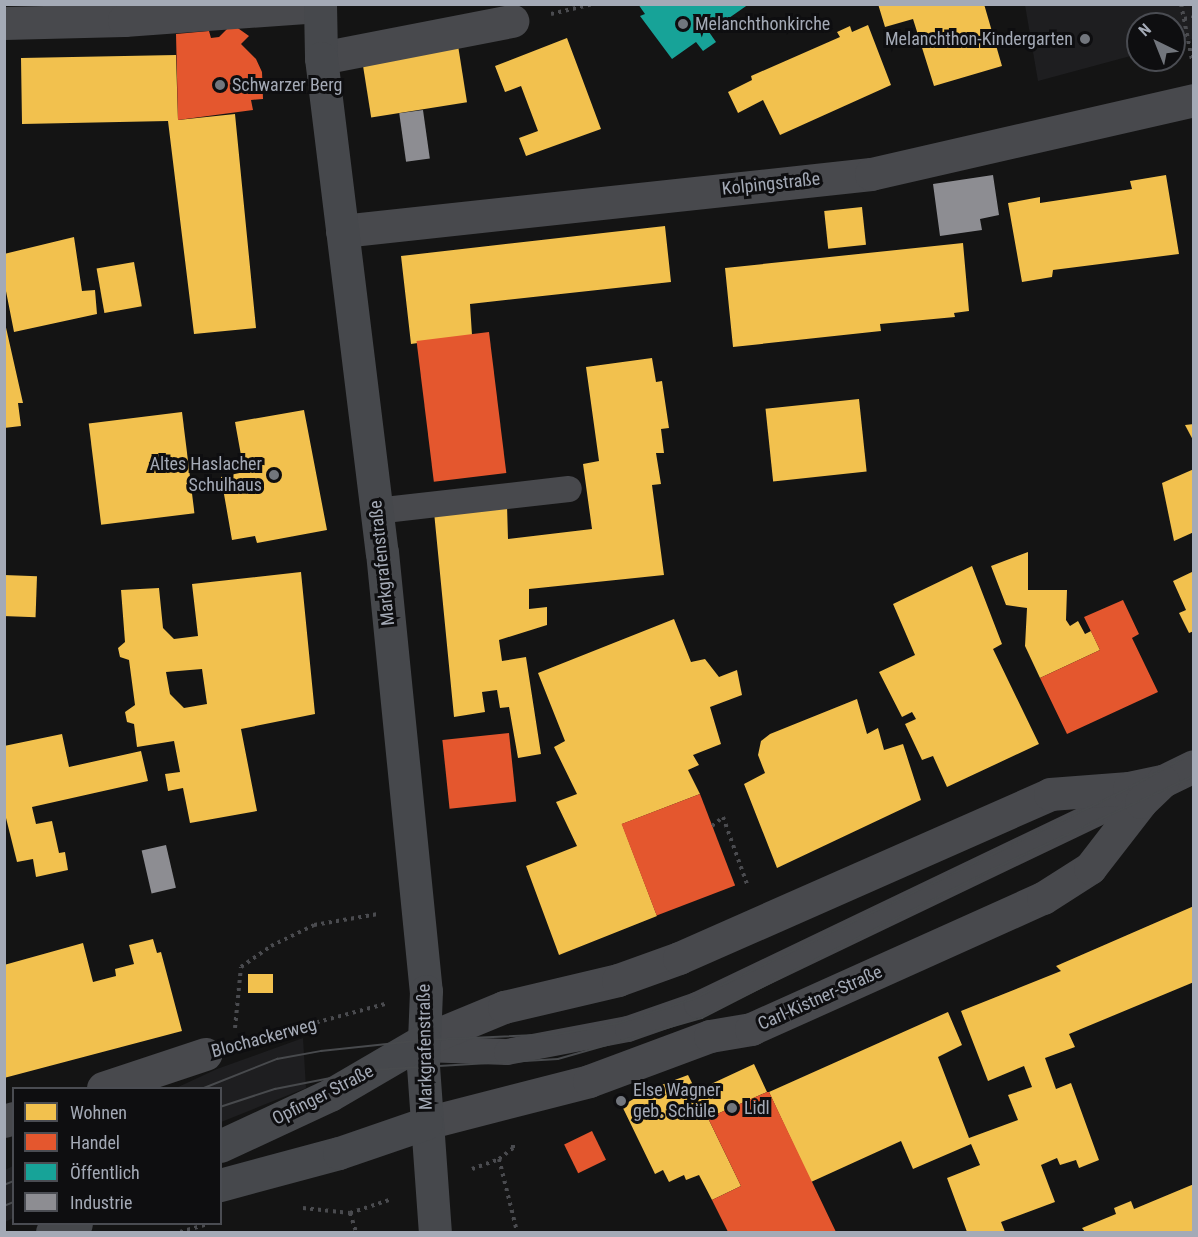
<!DOCTYPE html>
<html>
<head>
<meta charset="utf-8">
<style>
  body { margin:0 }
  #map { position:relative; width:1198px; height:1237px; overflow:hidden; background:#141414; font-family:"Roboto Condensed",sans-serif }
  div>[style] { position:absolute }
  [style*='--x'] { left:calc(var(--x)*1px); top:calc(var(--y)*1px); width:calc(var(--w)*1px); rotate:calc(var(--a)*1deg) }
  .built>* { inset:0; background:#1e1e20 }
  .homes>* { inset:0; background:#f2c14e; transform-origin:0 0 }
  .shops>* { inset:0; background:#e4572e; transform-origin:0 0 }
  .public>* { inset:0; background:#17a398 }
  .industry>* { inset:0; background:#8d8d92; transform-origin:0 0 }
  .path>* { height:4px; margin-top:-2px; transform-origin:0; background:repeating-linear-gradient(90deg,#4a4b4f 0 3px,transparent 0 7.5px) }
  .lane>* { height:26px; margin:-13px; padding:0 13px; transform-origin:13px; border-radius:13px; background:#48494d }
  .street>* { height:33px; margin:-16.5px; padding:0 16.5px; transform-origin:16.5px; border-radius:16.5px; background:#48494d }
  .secondary>* { height:33px; margin:-16.5px; padding:0 16.5px; transform-origin:16.5px; border-radius:16.5px; background:#46484c }
  .tram>* { height:1.5px; margin:-0.75px; padding:0 0.75px; transform-origin:0.75px; border-radius:0.75px; background:#484a4d }
  .dots>* { width:16px; height:16px; translate:-50% -50%; box-sizing:border-box; border:3px solid #0e0e10; border-radius:50% }
  span { translate:-50% -50%; white-space:nowrap; text-align:center; line-height:1.15; -webkit-text-stroke:6px #0e0e10; paint-order:stroke }
  .poi-label { font-size:18px; color:#a4aab6 }
  .left { translate:0 -50%; text-align:left }
  .right { translate:-100% -50%; text-align:right }
  .street-label { font-size:18px; color:#a4aab6 }
  .frame { position:absolute; inset:0; border:6px solid #a4aab6; pointer-events:none }
  .legend { position:absolute; left:12px; top:1087px; width:210px; height:138px; box-sizing:border-box; background:#0e0e10; border:2px solid #4a4c52; margin:0; padding:8px 10px; list-style:none; font-size:18px; color:#a4aab6 }
  .legend li { display:flex; align-items:center; gap:12px; height:30px }
  .legend b { width:30px; border:2px solid #4a4c52 }
  .north { position:absolute; left:1126px; top:12px; width:60px; height:60px; box-sizing:border-box; background:#0e0e10; border:2px solid #4a4c52; border-radius:50%; rotate:317deg; font-size:16px; font-weight:700; line-height:24px; text-align:center; color:#a4aab6 }
  .north::after { content:''; display:block; margin:auto; width:21px; height:27px; background:#72767d; clip-path:polygon(50% 0,100% 100%,50% 72%,0 100%) }
</style>
</head>
<body>
<div id="map">
  <div class="built">
    <i style="clip-path:polygon(1025px 5px,1193px 5px,1193px 39px,1174px 44px,1174px 24px,1138px 24px,1138px 54px,1038px 81px)"></i>
    <i style="clip-path:polygon(303px 1038px,306px 1088px,221px 1122px,220px 1088px,176px 1088px,217px 1069px)"></i>
    <i style="clip-path:polygon(13px 1166px,13px 1218px,5px 1222px,5px 1170px)"></i>
  </div>
  <div class="homes">
    <i style="clip-path:polygon(878px 4px,984px 4px,1002px 66px,934px 86px,913px 19px,885px 27px)"></i>
    <i style="clip-path:polygon(868px 25px,891px 85px,780px 135px,763px 100px,738px 113px,728px 92px,752px 80px,751px 76px,840px 37px,837px 32px,850px 26px,852px 32px)"></i>
    <i style="clip-path:polygon(567px 38px,601px 129px,526px 156px,519px 138px,538px 131px,521px 86px,505px 92px,495px 66px)"></i>
    <i style="left:457px;top:39px;width:64px;height:97px;rotate:81deg"></i>
    <i style="clip-path:polygon(176px 55px,178px 120px,235px 114px,256px 328px,194px 334px,168px 121px,22px 124px,21px 58px)"></i>
    <i style="clip-path:polygon(1166px 175px,1179px 254px,1053px 270px,1052px 277px,1022px 282px,1008px 203px,1040px 197px,1040px 203px,1132px 189px,1130px 181px)"></i>
    <i style="left:862px;top:207px;width:38px;height:38px;rotate:84deg"></i>
    <i style="clip-path:polygon(665px 226px,671px 282px,470px 304px,472px 335px,411px 344px,401px 256px)"></i>
    <i style="clip-path:polygon(74px 237px,82px 291px,95px 290px,97px 314px,14px 332px,4px 281px,4px 254px)"></i>
    <i style="clip-path:polygon(963px 243px,969px 311px,954px 313px,955px 317px,880px 324px,881px 331px,733px 347px,725px 268px)"></i>
    <i style="left:134px;top:262px;width:45px;height:38px;rotate:80deg"></i>
    <i style="clip-path:polygon(5px 323px,23px 403px,18px 403px,21px 426px,4px 428px)"></i>
    <i style="clip-path:polygon(652px 358px,656px 382px,662px 381px,669px 428px,661px 429px,664px 453px,656px 453px,661px 484px,652px 485px,664px 575px,529px 589px,529px 609px,547px 607px,547px 625px,499px 640px,502px 661px,526px 657px,541px 754px,518px 758px,509px 707px,500px 708px,497px 690px,482px 692px,485px 712px,454px 717px,434px 512px,507px 505px,508px 539px,592px 529px,583px 464px,599px 461px,586px 367px)"></i>
    <i style="left:859px;top:399px;width:73px;height:94px;rotate:84deg"></i>
    <i style="clip-path:polygon(304px 410px,327px 530px,257px 543px,255px 536px,232px 540px,221px 477px,244px 472px,235px 422px)"></i>
    <i style="left:182px;top:412px;width:102px;height:94px;rotate:83deg"></i>
    <i style="clip-path:polygon(1194px 424px,1194px 442px,1185px 425px)"></i>
    <i style="clip-path:polygon(1194px 469px,1194px 532px,1174px 541px,1162px 483px)"></i>
    <i style="clip-path:polygon(1028px 552px,1028px 590px,1067px 590px,1066px 620px,1070px 626px,1078px 621px,1085px 634px,1091px 631px,1100px 650px,1040px 678px,1025px 646px,1027px 608px,1006px 605px,991px 566px)"></i>
    <i style="clip-path:polygon(972px 566px,1002px 644px,993px 649px,1039px 744px,947px 787px,933px 756px,922px 760px,905px 724px,916px 719px,912px 712px,902px 717px,879px 672px,915px 655px,893px 604px)"></i>
    <i style="clip-path:polygon(1194px 571px,1194px 631px,1189px 633px,1179px 613px,1186px 610px,1173px 581px)"></i>
    <i style="clip-path:polygon(evenodd,301px 572px,315px 714px,241px 729px,257px 811px,190px 823px,183px 788px,168px 791px,165px 774px,180px 772px,174px 741px,137px 747px,134px 724px,127px 722px,125px 712px,135px 705px,129px 660px,120px 657px,118px 648px,125px 642px,121px 590px,159px 588px,163px 628px,174px 639px,198px 636px,192px 584px,301px 572px,202px 669px,207px 704px,184px 708px,170px 694px,166px 672px,202px 669px)"></i>
    <i style="left:4px;top:575px;width:33px;height:41px;rotate:2deg"></i>
    <i style="clip-path:polygon(674px 619px,691px 662px,705px 659px,719px 677px,737px 670px,742px 695px,710px 707px,721px 744px,693px 755px,699px 765px,688px 770px,700px 794px,622px 824px,657px 916px,559px 955px,526px 866px,577px 846px,556px 802px,577px 794px,554px 747px,565px 741px,538px 673px)"></i>
    <i style="clip-path:polygon(857px 699px,867px 734px,878px 728px,884px 750px,903px 744px,921px 800px,777px 868px,744px 784px,765px 773px,758px 755px,761px 741px,770px 734px)"></i>
    <i style="clip-path:polygon(62px 734px,69px 767px,141px 751px,148px 781px,32px 807px,36px 824px,52px 821px,59px 853px,65px 852px,68px 870px,36px 877px,33px 859px,17px 862px,4px 810px,4px 746px)"></i>
    <i style="clip-path:polygon(1194px 906px,1194px 982px,1069px 1034px,1075px 1047px,1045px 1058px,1056px 1089px,1071px 1083px,1099px 1160px,1079px 1168px,1076px 1160px,1060px 1165px,1057px 1158px,1041px 1165px,1055px 1202px,1001px 1222px,1005px 1232px,967px 1232px,947px 1178px,980px 1165px,971px 1144px,913px 1169px,901px 1141px,811px 1182px,769px 1092px,948px 1012px,962px 1045px,938px 1057px,969px 1138px,1018px 1120px,1008px 1095px,1032px 1087px,1024px 1066px,988px 1081px,961px 1011px,1061px 971px,1056px 966px)"></i>
    <i style="clip-path:polygon(153px 939px,157px 953px,161px 952px,182px 1031px,4px 1078px,4px 965px,83px 943px,93px 982px,116px 976px,115px 969px,134px 964px,129px 945px)"></i>
    <i style="left:273px;top:974px;width:19px;height:25px;rotate:90deg"></i>
    <i style="clip-path:polygon(754px 1064px,767px 1092px,708px 1118px,741px 1186px,712px 1200px,699px 1175px,686px 1180px,684px 1175px,669px 1182px,663px 1170px,655px 1174px,622px 1106px,648px 1090px,688px 1075px,696px 1091px)"></i>
    <i style="clip-path:polygon(1194px 1184px,1194px 1232px,1085px 1232px,1082px 1228px,1116px 1214px,1114px 1208px,1131px 1201px,1134px 1209px)"></i>
  </div>
  <div class="shops">
    <i style="clip-path:polygon(232px 24px,249px 36px,241px 44px,256px 59px,262px 72px,263px 99px,251px 100px,253px 110px,178px 120px,176px 34px,209px 31px,211px 38px,219px 37px)"></i>
    <i style="left:489px;top:332px;width:142px;height:73px;rotate:83deg"></i>
    <i style="clip-path:polygon(1123px 600px,1139px 634px,1132px 638px,1158px 692px,1067px 734px,1040px 678px,1100px 650px,1084px 617px)"></i>
    <i style="left:509px;top:733px;width:69px;height:67px;rotate:84deg"></i>
    <i style="left:700px;top:794px;width:98px;height:84px;rotate:69deg"></i>
    <i style="clip-path:polygon(767px 1092px,769px 1092px,836px 1232px,728px 1232px,712px 1200px,741px 1186px,708px 1118px)"></i>
    <i style="left:592px;top:1131px;width:32px;height:31px;rotate:64deg"></i>
  </div>
  <div class="public">
    <i style="clip-path:polygon(638px 4px,749px 4px,709px 32px,716px 42px,703px 51px,696px 42px,672px 59px,640px 16px,645px 14px)"></i>
  </div>
  <div class="industry">
    <i style="left:423px;top:110px;width:49px;height:24px;rotate:82deg"></i>
    <i style="clip-path:polygon(993px 175px,999px 215px,980px 219px,982px 230px,940px 236px,933px 184px)"></i>
    <i style="left:166px;top:845px;width:44px;height:25px;rotate:77deg"></i>
  </div>
  <div class="path">
    <i style="--x:1181;--y:4;--w:57;--a:78.9"></i>
    <i style="--x:551;--y:14;--w:43;--a:-13.4"></i>
    <i style="--x:1184;--y:19;--w:10;--a:-11"></i>
    <i style="--x:712;--y:826;--w:14;--a:-39"></i>
    <i style="--x:723;--y:817;--w:71;--a:70.3"></i>
    <i style="--x:235;--y:1028;--w:61;--a:-84.4"></i>
    <i style="--x:241;--y:967;--w:37;--a:-35"></i>
    <i style="--x:271;--y:946;--w:48;--a:-26"></i>
    <i style="--x:314;--y:925;--w:65;--a:-9.8"></i>
    <i style="--x:244;--y:1042;--w:146;--a:-15.1"></i>
    <i style="--x:499;--y:1159;--w:75;--a:76.1"></i>
    <i style="--x:472;--y:1169;--w:29;--a:-20"></i>
    <i style="--x:499;--y:1159;--w:18;--a:-38"></i>
    <i style="--x:513;--y:1148;--w:6;--a:-90"></i>
    <i style="--x:303;--y:1208;--w:47;--a:6.1"></i>
    <i style="--x:350;--y:1213;--w:44;--a:-18.4"></i>
    <i style="--x:350;--y:1213;--w:20;--a:72"></i>
    <i style="--x:180;--y:1232;--w:26;--a:-16"></i>
  </div>
  <div class="lane">
    <i style="--x:376;--y:511;--w:194;--a:-6.5"></i>
    <i style="--x:423;--y:1049;--w:84;--a:2"></i>
    <i style="--x:507;--y:1052;--w:123;--a:-10.8"></i>
    <i style="--x:628;--y:1029;--w:73;--a:-19.2"></i>
    <i style="--x:697;--y:1005;--w:496;--a:-25.6"></i>
  </div>
  <div class="street">
    <i style="--x:4;--y:23;--w:120;--a:-1.4"></i>
    <i style="--x:124;--y:20;--w:196;--a:-4.1"></i>
    <i style="--x:321;--y:58;--w:195;--a:-11"></i>
    <i style="--x:342;--y:231;--w:532;--a:-6.15"></i>
    <i style="--x:871;--y:174;--w:331;--a:-12.9"></i>
    <i style="--x:424;--y:1040;--w:87;--a:-22.4"></i>
    <i style="--x:504;--y:1007;--w:117;--a:-13.3"></i>
    <i style="--x:618;--y:980;--w:65;--a:-19.8"></i>
    <i style="--x:679;--y:958;--w:406;--a:-23.8"></i>
    <i style="--x:1050;--y:794;--w:79;--a:-4.3"></i>
    <i style="--x:1129;--y:788;--w:35;--a:-12"></i>
    <i style="--x:1163;--y:781;--w:34;--a:-26"></i>
    <i style="--x:103;--y:1088;--w:108;--a:-18.4"></i>
    <i style="--x:4;--y:1121;--w:10;--a:-17"></i>
    <i style="--x:426;--y:1123;--w:168;--a:-14.4"></i>
    <i style="--x:589;--y:1081;--w:129;--a:-20.4"></i>
    <i style="--x:710;--y:1036;--w:42;--a:-9.7"></i>
    <i style="--x:751;--y:1029;--w:320;--a:-24.2"></i>
    <i style="--x:1043;--y:898;--w:56;--a:-32.6"></i>
    <i style="--x:1090;--y:868;--w:83;--a:-52.3"></i>
    <i style="--x:1141;--y:802;--w:30;--a:-44"></i>
  </div>
  <div class="secondary">
    <i style="--x:320;--y:4;--w:54;--a:88.9"></i>
    <i style="--x:321;--y:58;--w:498;--a:83"></i>
    <i style="--x:382;--y:552;--w:441;--a:84.3"></i>
    <i style="--x:426;--y:991;--w:75;--a:92.3"></i>
    <i style="--x:423;--y:1066;--w:166;--a:85.9"></i>
    <i style="--x:220;--y:1146;--w:121;--a:-24.9"></i>
    <i style="--x:330;--y:1095;--w:109;--a:-30.3"></i>
    <i style="--x:220;--y:1185;--w:123;--a:-15.1"></i>
    <i style="--x:339;--y:1153;--w:92;--a:-19"></i>
    <i style="--x:52;--y:1232;--w:25;--a:-18"></i>
  </div>
  <div class="tram">
    <i style="--x:204;--y:1088;--w:79;--a:-21.7"></i>
    <i style="--x:277;--y:1059;--w:45;--a:-10.3"></i>
    <i style="--x:321;--y:1051;--w:104;--a:-6.1"></i>
    <i style="--x:424;--y:1040;--w:135;--a:-2.5"></i>
    <i style="--x:559;--y:1034;--w:61;--a:-10.4"></i>
    <i style="--x:619;--y:1023;--w:78;--a:-18"></i>
    <i style="--x:693;--y:999;--w:484;--a:-25.8"></i>
    <i style="--x:1129;--y:788;--w:74;--a:-29"></i>
    <i style="--x:220;--y:1107;--w:58;--a:-18.1"></i>
    <i style="--x:275;--y:1089;--w:99;--a:-11.1"></i>
    <i style="--x:372;--y:1070;--w:186;--a:-3.4"></i>
    <i style="--x:558;--y:1059;--w:150;--a:-15.9"></i>
    <i style="--x:702;--y:1018;--w:322;--a:-27.1"></i>
    <i style="--x:989;--y:871;--w:226;--a:-24.9"></i>
    <i style="--x:4;--y:1185;--w:11;--a:-22"></i>
    <i style="--x:4;--y:1206;--w:11;--a:-22"></i>
  </div>
  <div class="dots">
    <i style="left:683px;top:24px;background:#72767d"></i>
    <i style="left:1085px;top:39px;background:#72767d"></i>
    <i style="left:220px;top:85px;background:#72767d"></i>
    <i style="left:274px;top:475px;background:#72767d"></i>
    <i style="left:621px;top:1101px;background:#72767d"></i>
    <i style="left:732px;top:1108px;background:#72767d"></i>
  </div>
  <div class="poi-label">
    <span class="left" style="left:695px;top:24px">Melanchthonkirche</span>
    <span class="right" style="left:1073px;top:39px">Melanchthon-Kindergarten</span>
    <span class="left" style="left:232px;top:85px">Schwarzer Berg</span>
    <span class="right" style="left:262px;top:475px">Altes Haslacher<br>Schulhaus</span>
    <span class="left" style="left:633px;top:1101px">Else Wagner<br>geb. Schüle</span>
    <span class="left" style="left:744px;top:1108px">Lidl</span>
  </div>
  <div class="street-label">
    <span style="left:771px;top:184px;rotate:-6deg">Kolpingstraße</span>
    <span style="left:382px;top:563px;rotate:-96deg">Markgrafenstraße</span>
    <span style="left:820px;top:998px;rotate:-24deg">Carl-Kistner-Straße</span>
    <span style="left:264px;top:1038px;rotate:-15deg">Blochackerweg</span>
    <span style="left:425px;top:1047px;rotate:-91deg">Markgrafenstraße</span>
    <span style="left:323px;top:1095px;rotate:-27deg">Opfinger Straße</span>
  </div>
  <div class="frame"></div>
  <ul class="legend">
  <li><b style="height:16px;background:#f2c14e"></b>Wohnen</li>
  <li><b style="height:16px;background:#e4572e"></b>Handel</li>
  <li><b style="height:16px;background:#17a398"></b>Öffentlich</li>
  <li><b style="height:16px;background:#8d8d92"></b>Industrie</li>
  </ul>
  <div class="north">N</div>
</div>
</body>
</html>
